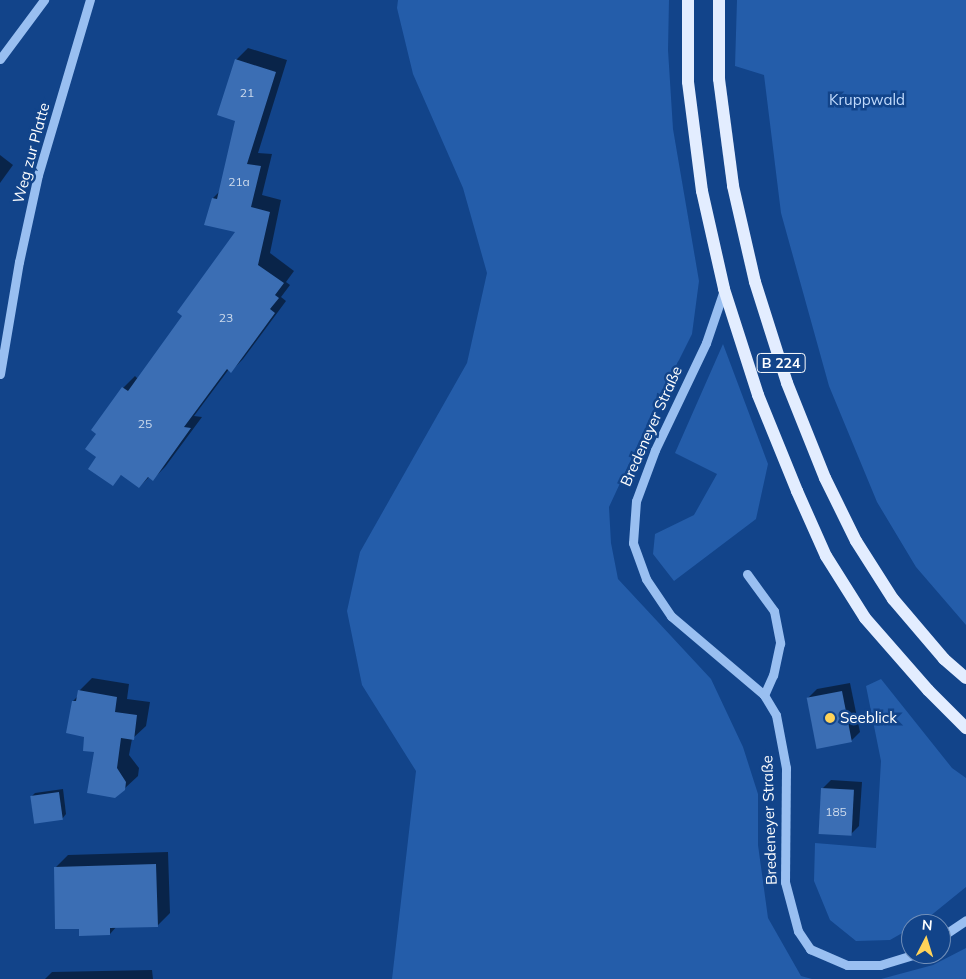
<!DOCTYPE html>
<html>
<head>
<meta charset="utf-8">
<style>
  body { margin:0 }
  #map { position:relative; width:966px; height:979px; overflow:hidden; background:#12448a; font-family:Mulish,sans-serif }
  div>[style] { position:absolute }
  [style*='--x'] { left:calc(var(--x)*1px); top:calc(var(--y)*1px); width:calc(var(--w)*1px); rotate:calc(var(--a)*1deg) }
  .green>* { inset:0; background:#245daa }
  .shadow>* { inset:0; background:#0007 }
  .building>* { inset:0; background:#3b6eb4; transform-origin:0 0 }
  .minor>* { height:9px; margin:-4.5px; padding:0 4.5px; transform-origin:4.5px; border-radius:4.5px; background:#99bff1 }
  .major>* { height:12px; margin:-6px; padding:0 6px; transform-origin:6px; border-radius:6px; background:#e3edff }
  .dots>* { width:14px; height:14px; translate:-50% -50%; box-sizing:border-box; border:2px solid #12448a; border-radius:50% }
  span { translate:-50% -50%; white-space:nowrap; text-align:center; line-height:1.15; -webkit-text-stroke:5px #12448a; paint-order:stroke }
  .number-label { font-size:12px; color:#cedbec }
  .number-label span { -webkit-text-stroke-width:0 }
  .shield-label span { padding:1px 4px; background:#12448a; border:1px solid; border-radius:4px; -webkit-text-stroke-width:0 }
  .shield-label { font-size:14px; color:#fff; font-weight:700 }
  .park-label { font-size:15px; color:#c0dafc }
  .street-label { font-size:15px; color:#fff }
  .poi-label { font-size:15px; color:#fff }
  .left { translate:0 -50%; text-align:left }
  .north { position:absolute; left:901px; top:914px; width:50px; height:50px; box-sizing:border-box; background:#12448a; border:1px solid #718fb9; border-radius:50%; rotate:5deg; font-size:14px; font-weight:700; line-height:20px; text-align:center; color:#fff }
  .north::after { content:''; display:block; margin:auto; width:18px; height:22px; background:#ffd359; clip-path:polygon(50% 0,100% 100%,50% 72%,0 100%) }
</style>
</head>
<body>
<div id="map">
  <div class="green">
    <i style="clip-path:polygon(398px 0,669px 0,668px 50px,673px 129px,699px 281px,692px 334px,654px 410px,609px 507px,611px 543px,618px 579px,711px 679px,743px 747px,758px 794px,758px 845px,768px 918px,801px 976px,812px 979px,392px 979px,416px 771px,362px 685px,347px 611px,360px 552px,467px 363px,487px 273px,463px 188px,413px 74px,397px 8px)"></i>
    <i style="clip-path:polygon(737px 0,966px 0,966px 625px,916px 567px,877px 502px,829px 386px,781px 213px,764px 75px,735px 66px)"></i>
    <i style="clip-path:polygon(723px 344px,768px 464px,756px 519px,674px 581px,653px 554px,655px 534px,694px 515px,717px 474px,675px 453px)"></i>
    <i style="clip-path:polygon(881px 679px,952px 768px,966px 778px,966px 887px,929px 917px,917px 924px,911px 924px,911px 928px,890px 940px,856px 941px,830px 920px,814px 881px,815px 843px,876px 848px,881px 761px,866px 686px)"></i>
    <i style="clip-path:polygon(966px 948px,966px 979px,881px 979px,933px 965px)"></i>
  </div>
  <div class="shadow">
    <i style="clip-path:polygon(248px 48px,287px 60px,258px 153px,272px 154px,262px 195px,281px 200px,270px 253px,294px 271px,286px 282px,290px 285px,281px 297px,286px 301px,243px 359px,231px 371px,229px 369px,194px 416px,202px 417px,165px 467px,153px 479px,150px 476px,139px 487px,122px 474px,112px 484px,98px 457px,98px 434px,123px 388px,135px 376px,138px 379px,184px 316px,237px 232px,213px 198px,220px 191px,237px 120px,236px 60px)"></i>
    <i style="clip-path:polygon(0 155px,13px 165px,0 183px)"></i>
    <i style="clip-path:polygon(92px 678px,129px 684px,127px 699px,150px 702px,146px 726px,132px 739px,129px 755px,139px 768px,138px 776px,124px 789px,86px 736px,73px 701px,78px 696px,79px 691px)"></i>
    <i style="clip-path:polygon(850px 683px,860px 732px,851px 741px,808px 698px,817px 689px)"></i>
    <i style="clip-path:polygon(831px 780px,862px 782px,859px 826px,850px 835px,822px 789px)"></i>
    <i style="clip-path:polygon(63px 789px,66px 814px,62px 819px,31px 797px,35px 793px)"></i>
    <i style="clip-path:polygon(168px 852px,170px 913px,158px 925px,117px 926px,110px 934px,81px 927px,56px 867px,68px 855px)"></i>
    <i style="clip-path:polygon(152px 970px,153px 979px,45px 979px,52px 972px)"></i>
  </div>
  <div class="building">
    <i style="clip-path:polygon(235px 59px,276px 72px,247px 164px,261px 166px,251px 207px,270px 212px,258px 265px,284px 283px,275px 295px,279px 298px,270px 309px,275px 313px,231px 373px,227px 369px,184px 427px,191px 428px,153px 481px,148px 477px,139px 488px,121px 475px,113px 486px,88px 469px,96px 457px,85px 449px,96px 434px,91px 430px,122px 387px,128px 391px,182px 316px,177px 312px,235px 232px,204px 225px,212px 198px,217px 199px,235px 121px,217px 115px)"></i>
    <i style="clip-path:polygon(78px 690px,117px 697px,115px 712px,137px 715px,134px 740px,121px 738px,117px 768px,126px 782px,125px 790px,115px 798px,87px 793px,94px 752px,83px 751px,84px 737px,66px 733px,72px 701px,76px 701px)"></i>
    <i style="left:842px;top:691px;width:52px;height:36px;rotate:79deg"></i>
    <i style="left:821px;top:788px;width:33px;height:46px;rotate:3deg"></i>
    <i style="left:59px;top:792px;width:28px;height:29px;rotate:82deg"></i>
    <i style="clip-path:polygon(156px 864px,158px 927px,110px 928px,110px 935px,79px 936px,79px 929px,55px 929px,54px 867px)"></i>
  </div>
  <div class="minor">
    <i style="--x:0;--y:59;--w:74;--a:-53.3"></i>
    <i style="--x:724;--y:290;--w:56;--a:108.8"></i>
    <i style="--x:706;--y:343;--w:119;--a:115.5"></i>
    <i style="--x:655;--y:450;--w:54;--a:110.4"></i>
    <i style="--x:636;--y:501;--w:42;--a:94.1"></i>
    <i style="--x:633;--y:543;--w:38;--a:70"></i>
    <i style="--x:646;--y:579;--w:45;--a:56"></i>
    <i style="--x:671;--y:616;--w:122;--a:40.3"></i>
    <i style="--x:764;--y:695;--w:23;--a:59"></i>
    <i style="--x:776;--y:715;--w:54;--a:79.3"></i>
    <i style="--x:786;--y:768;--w:114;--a:90.5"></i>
    <i style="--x:785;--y:882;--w:51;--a:75.1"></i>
    <i style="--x:798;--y:931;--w:22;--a:56"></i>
    <i style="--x:810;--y:949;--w:40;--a:23.4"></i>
    <i style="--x:847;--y:965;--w:33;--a:0"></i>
    <i style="--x:880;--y:965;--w:38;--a:-17"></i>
    <i style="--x:0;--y:374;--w:114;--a:-80.4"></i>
    <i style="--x:19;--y:262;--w:89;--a:-77.7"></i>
    <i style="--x:38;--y:175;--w:183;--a:-73.5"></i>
    <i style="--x:747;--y:574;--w:46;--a:53.9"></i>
    <i style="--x:774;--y:611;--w:33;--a:79"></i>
    <i style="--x:780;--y:643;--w:33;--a:102"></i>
    <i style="--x:773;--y:675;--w:22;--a:114"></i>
    <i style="--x:941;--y:937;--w:30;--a:-34"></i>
  </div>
  <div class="major">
    <i style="--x:688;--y:0;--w:82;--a:90"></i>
    <i style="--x:688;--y:82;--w:110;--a:82.7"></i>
    <i style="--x:702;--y:191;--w:100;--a:77.3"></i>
    <i style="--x:724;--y:289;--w:111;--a:72.2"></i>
    <i style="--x:758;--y:395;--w:104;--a:67.9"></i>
    <i style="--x:797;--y:491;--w:71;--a:66"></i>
    <i style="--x:826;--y:556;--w:73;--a:57.8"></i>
    <i style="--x:865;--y:618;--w:96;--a:48.8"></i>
    <i style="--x:928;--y:690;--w:54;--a:45"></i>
    <i style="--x:719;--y:0;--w:79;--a:90"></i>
    <i style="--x:719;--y:79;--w:108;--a:82.5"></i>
    <i style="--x:733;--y:186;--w:98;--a:77.1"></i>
    <i style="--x:755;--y:282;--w:106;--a:72.4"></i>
    <i style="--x:787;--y:383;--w:102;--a:68.2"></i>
    <i style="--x:825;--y:478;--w:70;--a:63.8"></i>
    <i style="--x:856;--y:541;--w:69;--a:57.5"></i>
    <i style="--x:893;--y:599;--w:79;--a:49.6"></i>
    <i style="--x:944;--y:659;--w:29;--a:41"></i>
  </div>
  <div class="dots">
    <i style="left:830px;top:718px;background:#ffd359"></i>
  </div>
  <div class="number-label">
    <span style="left:247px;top:93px">21</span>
    <span style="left:239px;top:182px">21a</span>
    <span style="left:226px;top:318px">23</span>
    <span style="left:145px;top:424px">25</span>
    <span style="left:836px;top:812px">185</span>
  </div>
  <div class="shield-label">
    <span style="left:781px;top:363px">B 224</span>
  </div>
  <div class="park-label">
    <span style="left:867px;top:100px">Kruppwald</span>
  </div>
  <div class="street-label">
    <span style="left:31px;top:153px;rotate:-75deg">Weg zur Platte</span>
    <span style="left:651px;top:426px;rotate:-66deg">Bredeneyer Straße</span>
    <span style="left:769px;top:820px;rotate:-92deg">Bredeneyer Straße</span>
  </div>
  <div class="poi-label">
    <span class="left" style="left:840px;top:718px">Seeblick</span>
  </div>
  <div class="north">N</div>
</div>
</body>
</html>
